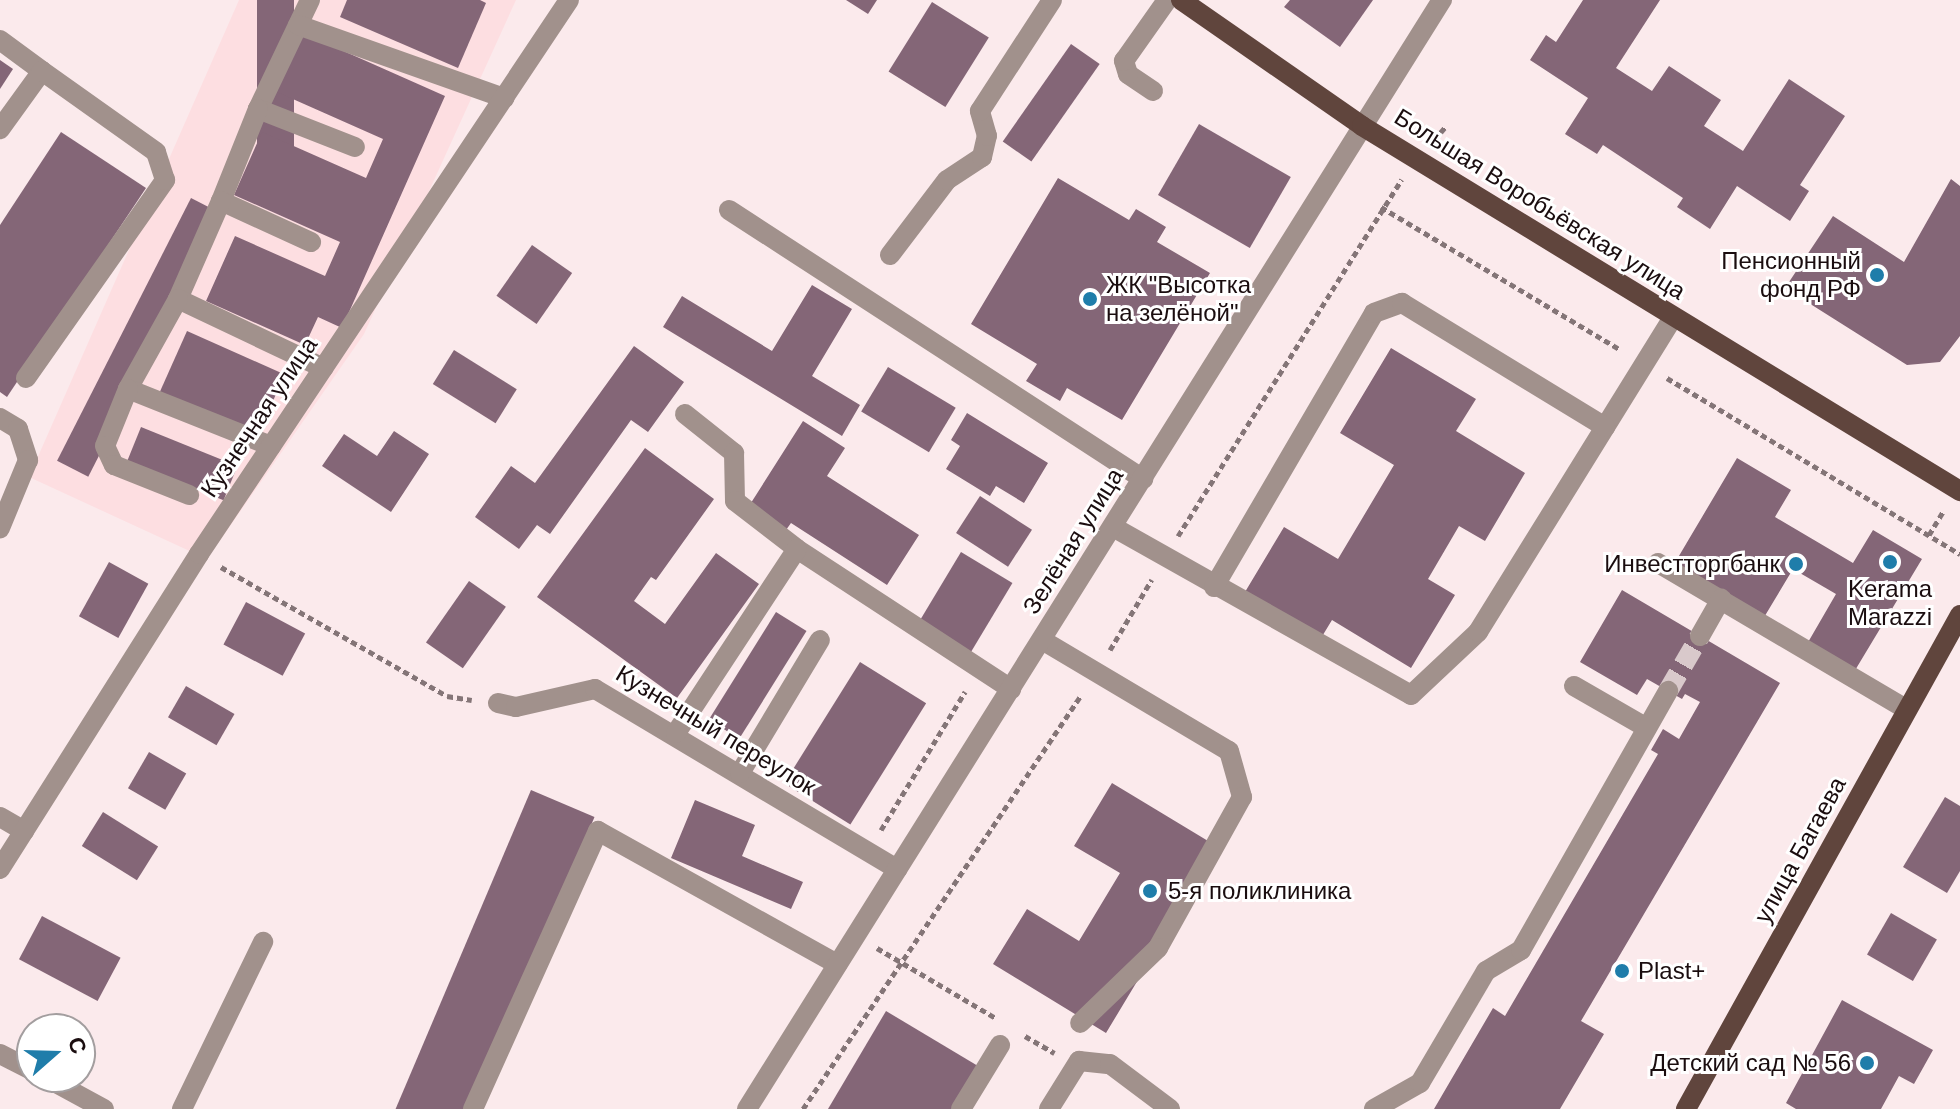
<!DOCTYPE html>
<html>
<head>
<meta charset="utf-8">
<style>
  body { margin:0 }
  #map { position:relative; width:1960px; height:1109px; overflow:hidden; background:#fbeaec; font-family:Helvetica,sans-serif }
  div>[style] { position:absolute }
  [style*='--x'] { left:calc(var(--x)*1px); top:calc(var(--y)*1px); width:calc(var(--w)*1px); rotate:calc(var(--a)*1deg) }
  .built>* { inset:0; background:#fddee1 }
  .building>* { inset:0; background:#846677; transform-origin:0 0 }
  .minor-tunnel>* { height:20px; margin-top:-10px; transform-origin:0; background:repeating-linear-gradient(90deg,#d9c9cb 0 20px,transparent 0 30px) }
  .path>* { height:5px; margin-top:-2.5px; transform-origin:0; background:repeating-linear-gradient(90deg,#847577 0 6px,transparent 0 10px) }
  .minor>* { height:20px; margin:-10px; padding:0 10px; transform-origin:10px; border-radius:10px; background:#a1918c }
  .major>* { height:20px; margin:-10px; padding:0 10px; transform-origin:10px; border-radius:10px; background:#60453d }
  .dots>* { width:22px; height:22px; translate:-50% -50%; box-sizing:border-box; border:4px solid #fff; border-radius:50% }
  span { translate:-50% -50%; white-space:nowrap; text-align:center; line-height:1.15; -webkit-text-stroke:6px #fff; paint-order:stroke }
  .street-label { font-size:24px; color:#1a0d0f }
  .poi-label { font-size:24px; color:#1a0d0f }
  .right { translate:-100% -50%; text-align:right }
  .left { translate:0 -50%; text-align:left }
  .north { position:absolute; left:16px; top:1013px; width:80px; height:80px; box-sizing:border-box; background:#fff; border:2px solid #a39e9f; border-radius:50%; rotate:70deg; font-size:22px; font-weight:700; line-height:32px; text-align:center; color:#1a0d0f }
  .north::after { content:''; display:block; margin:auto; width:28px; height:36px; background:#1f7daa; clip-path:polygon(50% 0,100% 100%,50% 72%,0 100%) }
</style>
</head>
<body>
<div id="map">
  <div class="built">
    <i style="clip-path:polygon(239px 0,516px 0,364px 334px,207px 559px,29px 477px)"></i>
  </div>
  <div class="building">
    <i style="left:257px;top:0;width:37px;height:197px"></i>
    <i style="clip-path:polygon(347px 0,480px 0,486px 3px,458px 68px,340px 17px)"></i>
    <i style="clip-path:polygon(846px 0,877px 0,868px 14px)"></i>
    <i style="clip-path:polygon(1290px 0,1373px 0,1340px 47px,1284px 7px)"></i>
    <i style="clip-path:polygon(1583px 0,1660px 0,1616px 68px,1652px 91px,1669px 66px,1721px 100px,1704px 126px,1743px 151px,1789px 79px,1845px 116px,1800px 185px,1809px 191px,1790px 221px,1737px 186px,1710px 229px,1677px 207px,1683px 198px,1603px 145px,1597px 154px,1565px 134px,1588px 98px,1530px 60px,1546px 35px,1556px 42px)"></i>
    <i style="left:932px;top:2px;width:67px;height:82px;rotate:32deg"></i>
    <i style="clip-path:polygon(303px 33px,445px 96px,342px 328px,318px 317px,305px 345px,206px 301px,235px 236px,325px 276px,340px 242px,234px 195px,262px 132px,366px 178px,383px 139px,277px 92px)"></i>
    <i style="left:1071px;top:44px;width:35px;height:119px;rotate:35deg"></i>
    <i style="clip-path:polygon(0 60px,13px 69px,0 89px)"></i>
    <i style="left:1199px;top:124px;width:106px;height:82px;rotate:30deg"></i>
    <i style="clip-path:polygon(61px 132px,146px 188px,7px 397px,0 392px,0 225px)"></i>
    <i style="clip-path:polygon(1058px 178px,1129px 220px,1136px 209px,1166px 227px,1157px 242px,1210px 273px,1122px 420px,1067px 388px,1060px 401px,1026px 381px,1037px 364px,971px 324px)"></i>
    <i style="clip-path:polygon(1951px 179px,1960px 186px,1960px 336px,1940px 362px,1907px 365px,1785px 288px,1833px 216px,1904px 262px)"></i>
    <i style="left:191px;top:198px;width:35px;height:295px;rotate:27deg"></i>
    <i style="left:532px;top:245px;width:49px;height:62px;rotate:35deg"></i>
    <i style="clip-path:polygon(812px 285px,852px 309px,812px 376px,860px 405px,842px 436px,663px 327px,682px 296px,772px 351px)"></i>
    <i style="left:187px;top:331px;width:107px;height:68px;rotate:24deg"></i>
    <i style="clip-path:polygon(634px 346px,684px 382px,648px 432px,631px 420px,550px 534px,537px 525px,519px 549px,475px 517px,511px 466px,535px 483px)"></i>
    <i style="clip-path:polygon(1391px 348px,1476px 399px,1456px 431px,1525px 473px,1485px 541px,1459px 526px,1428px 579px,1455px 595px,1411px 668px,1332px 620px,1315px 648px,1239px 602px,1284px 527px,1338px 559px,1394px 465px,1340px 433px)"></i>
    <i style="left:454px;top:350px;width:74px;height:40px;rotate:32deg"></i>
    <i style="left:888px;top:367px;width:79px;height:52px;rotate:31deg"></i>
    <i style="clip-path:polygon(967px 413px,1048px 463px,1024px 503px,996px 486px,990px 496px,946px 469px,960px 446px,951px 440px)"></i>
    <i style="clip-path:polygon(803px 421px,845px 448px,827px 476px,919px 535px,887px 585px,791px 523px,786px 530px,749px 506px)"></i>
    <i style="left:141px;top:427px;width:104px;height:37px;rotate:22deg"></i>
    <i style="clip-path:polygon(394px 431px,429px 454px,391px 512px,322px 466px,344px 434px,377px 456px)"></i>
    <i style="clip-path:polygon(645px 448px,714px 499px,656px 580px,651px 577px,634px 601px,665px 624px,716px 553px,759px 584px,677px 698px,537px 597px)"></i>
    <i style="clip-path:polygon(1737px 458px,1791px 490px,1775px 517px,1853px 563px,1873px 530px,1922px 559px,1854px 672px,1807px 644px,1836px 594px,1793px 569px,1763px 619px,1673px 566px)"></i>
    <i style="left:980px;top:496px;width:62px;height:44px;rotate:33deg"></i>
    <i style="left:961px;top:552px;width:60px;height:84px;rotate:31deg"></i>
    <i style="left:109px;top:562px;width:45px;height:62px;rotate:29deg"></i>
    <i style="left:469px;top:581px;width:45px;height:75px;rotate:35deg"></i>
    <i style="clip-path:polygon(1622px 590px,1780px 683px,1581px 1021px,1604px 1034px,1560px 1109px,1434px 1109px,1493px 1008px,1505px 1016px,1658px 754px,1651px 750px,1663px 729px,1679px 739px,1700px 702px,1685px 694px,1682px 699px,1647px 679px,1637px 695px,1580px 662px)"></i>
    <i style="left:246px;top:602px;width:67px;height:48px;rotate:28deg"></i>
    <i style="left:776px;top:612px;width:36px;height:127px;rotate:32deg"></i>
    <i style="left:860px;top:662px;width:78px;height:143px;rotate:32deg"></i>
    <i style="left:186px;top:686px;width:56px;height:36px;rotate:30deg"></i>
    <i style="left:149px;top:752px;width:43px;height:42px;rotate:30deg"></i>
    <i style="clip-path:polygon(1112px 783px,1218px 847px,1106px 1033px,993px 964px,1027px 909px,1079px 941px,1120px 873px,1074px 846px)"></i>
    <i style="left:531px;top:790px;width:69px;height:348px;rotate:23deg"></i>
    <i style="clip-path:polygon(1945px 797px,1960px 806px,1960px 871px,1947px 893px,1903px 867px)"></i>
    <i style="clip-path:polygon(695px 800px,755px 825px,742px 856px,803px 882px,791px 909px,671px 858px)"></i>
    <i style="left:103px;top:812px;width:65px;height:40px;rotate:32deg"></i>
    <i style="left:1891px;top:913px;width:53px;height:48px;rotate:30deg"></i>
    <i style="left:42px;top:916px;width:89px;height:49px;rotate:28deg"></i>
    <i style="clip-path:polygon(1842px 1000px,1933px 1050px,1914px 1084px,1899px 1076px,1881px 1109px,1796px 1109px,1786px 1103px)"></i>
    <i style="clip-path:polygon(886px 1011px,978px 1066px,952px 1109px,828px 1109px)"></i>
  </div>
  <div class="minor-tunnel">
    <i style="--x:1668;--y:691;--w:64;--a:-59.8"></i>
  </div>
  <div class="path">
    <i style="--x:1434;--y:140;--w:18;--a:-49"></i>
    <i style="--x:1381;--y:207;--w:279;--a:30.8"></i>
    <i style="--x:1667;--y:378;--w:342;--a:31"></i>
    <i style="--x:1929;--y:535;--w:29;--a:-59"></i>
    <i style="--x:1178;--y:536;--w:421;--a:-57.9"></i>
    <i style="--x:221;--y:567;--w:260;--a:29.7"></i>
    <i style="--x:447;--y:696;--w:25;--a:9"></i>
    <i style="--x:1110;--y:650;--w:82;--a:-59.4"></i>
    <i style="--x:881;--y:830;--w:162;--a:-58.7"></i>
    <i style="--x:877;--y:948;--w:138;--a:30.5"></i>
    <i style="--x:1025;--y:1036;--w:34;--a:30"></i>
    <i style="--x:803;--y:1109;--w:499;--a:-56.1"></i>
  </div>
  <div class="minor">
    <i style="--x:310;--y:0;--w:121;--a:115.5"></i>
    <i style="--x:258;--y:109;--w:104;--a:21.4"></i>
    <i style="--x:298;--y:25;--w:219;--a:19.5"></i>
    <i style="--x:0;--y:40;--w:52;--a:36.4"></i>
    <i style="--x:42;--y:71;--w:72;--a:125.9"></i>
    <i style="--x:1153;--y:91;--w:30;--a:-146"></i>
    <i style="--x:1128;--y:74;--w:14;--a:-107"></i>
    <i style="--x:1124;--y:61;--w:75;--a:-54.8"></i>
    <i style="--x:258;--y:109;--w:99;--a:111.9"></i>
    <i style="--x:221;--y:201;--w:99;--a:24.5"></i>
    <i style="--x:221;--y:201;--w:107;--a:113.7"></i>
    <i style="--x:178;--y:299;--w:161;--a:25.4"></i>
    <i style="--x:729;--y:210;--w:494;--a:33"></i>
    <i style="--x:890;--y:255;--w:94;--a:-52.8"></i>
    <i style="--x:947;--y:180;--w:42;--a:-33.3"></i>
    <i style="--x:982;--y:157;--w:22;--a:-77"></i>
    <i style="--x:987;--y:136;--w:26;--a:-106"></i>
    <i style="--x:980;--y:111;--w:132;--a:-57"></i>
    <i style="--x:178;--y:299;--w:103;--a:119.1"></i>
    <i style="--x:128;--y:389;--w:154;--a:21.7"></i>
    <i style="--x:26;--y:378;--w:242;--a:-54.9"></i>
    <i style="--x:165;--y:180;--w:29;--a:-108"></i>
    <i style="--x:156;--y:152;--w:140;--a:-144.6"></i>
    <i style="--x:128;--y:389;--w:61;--a:112"></i>
    <i style="--x:105;--y:446;--w:21;--a:65"></i>
    <i style="--x:114;--y:465;--w:81;--a:21.8"></i>
    <i style="--x:685;--y:414;--w:63;--a:38.5"></i>
    <i style="--x:734;--y:453;--w:48;--a:88.8"></i>
    <i style="--x:735;--y:501;--w:78;--a:37.7"></i>
    <i style="--x:797;--y:549;--w:256;--a:33.2"></i>
    <i style="--x:0;--y:418;--w:21;--a:31"></i>
    <i style="--x:18;--y:429;--w:33;--a:72"></i>
    <i style="--x:28;--y:460;--w:74;--a:112.4"></i>
    <i style="--x:1113;--y:527;--w:342;--a:29.4"></i>
    <i style="--x:1411;--y:695;--w:92;--a:-43.2"></i>
    <i style="--x:1478;--y:632;--w:370;--a:-58.2"></i>
    <i style="--x:1658;--y:563;--w:288;--a:30.5"></i>
    <i style="--x:1214;--y:587;--w:317;--a:-59.7"></i>
    <i style="--x:1374;--y:313;--w:30;--a:-20"></i>
    <i style="--x:1402;--y:303;--w:238;--a:31.4"></i>
    <i style="--x:1700;--y:636;--w:43;--a:-60.4"></i>
    <i style="--x:1042;--y:640;--w:217;--a:30.7"></i>
    <i style="--x:1229;--y:751;--w:48;--a:74.2"></i>
    <i style="--x:1242;--y:797;--w:173;--a:119.1"></i>
    <i style="--x:1158;--y:948;--w:108;--a:136.1"></i>
    <i style="--x:1574;--y:686;--w:84;--a:29.9"></i>
    <i style="--x:498;--y:703;--w:18;--a:13"></i>
    <i style="--x:516;--y:707;--w:81;--a:-12.8"></i>
    <i style="--x:595;--y:689;--w:352;--a:30.8"></i>
    <i style="--x:676;--y:733;--w:220;--a:-56.7"></i>
    <i style="--x:740;--y:773;--w:155;--a:-59"></i>
    <i style="--x:0;--y:817;--w:28;--a:30"></i>
    <i style="--x:0;--y:869;--w:373;--a:-57.7"></i>
    <i style="--x:199;--y:554;--w:666;--a:-56.26"></i>
    <i style="--x:0;--y:1054;--w:36;--a:27"></i>
    <i style="--x:45;--y:1077;--w:67;--a:28.5"></i>
    <i style="--x:182;--y:1109;--w:186;--a:-64.1"></i>
    <i style="--x:473;--y:1109;--w:305;--a:-65.8"></i>
    <i style="--x:598;--y:831;--w:274;--a:29.1"></i>
    <i style="--x:747;--y:1109;--w:1309;--a:-57.93"></i>
    <i style="--x:961;--y:1109;--w:75;--a:-58.6"></i>
    <i style="--x:1049;--y:1109;--w:57;--a:-58"></i>
    <i style="--x:1079;--y:1061;--w:31;--a:6"></i>
    <i style="--x:1110;--y:1064;--w:75;--a:36.9"></i>
    <i style="--x:1374;--y:1109;--w:53;--a:-29.5"></i>
    <i style="--x:1420;--y:1083;--w:130;--a:-59.5"></i>
    <i style="--x:1486;--y:971;--w:41;--a:-31"></i>
    <i style="--x:1521;--y:950;--w:298;--a:-60.4"></i>
  </div>
  <div class="major">
    <i style="--x:1181;--y:0;--w:221;--a:34.8"></i>
    <i style="--x:1362;--y:126;--w:701;--a:31.4"></i>
    <i style="--x:1686;--y:1109;--w:565;--a:-60.98"></i>
  </div>
  <div class="dots">
    <i style="left:1877px;top:275px;background:#1f7daa"></i>
    <i style="left:1090px;top:299px;background:#1f7daa"></i>
    <i style="left:1890px;top:562px;background:#1f7daa"></i>
    <i style="left:1796px;top:564px;background:#1f7daa"></i>
    <i style="left:1150px;top:891px;background:#1f7daa"></i>
    <i style="left:1622px;top:971px;background:#1f7daa"></i>
    <i style="left:1867px;top:1063px;background:#1f7daa"></i>
  </div>
  <div class="street-label">
    <span style="left:1540px;top:204px;rotate:32deg">Большая Воробьёвская улица</span>
    <span style="left:259px;top:417px;rotate:-56deg">Кузнечная улица</span>
    <span style="left:1073px;top:541px;rotate:-58deg">Зелёная улица</span>
    <span style="left:716px;top:730px;rotate:31deg">Кузнечный переулок</span>
    <span style="left:1800px;top:850px;rotate:-61deg">улица Багаева</span>
  </div>
  <div class="poi-label">
    <span class="right" style="left:1861px;top:275px">Пенсионный<br>фонд РФ</span>
    <span class="left" style="left:1106px;top:299px">ЖК "Высотка<br>на зелёной"</span>
    <span class="right" style="left:1780px;top:564px">Инвестторгбанк</span>
    <span style="left:1890px;top:603px">Kerama<br>Marazzi</span>
    <span class="left" style="left:1168px;top:891px">5-я поликлиника</span>
    <span class="left" style="left:1638px;top:971px">Plast+</span>
    <span class="right" style="left:1851px;top:1063px">Детский сад № 56</span>
  </div>
  <div class="north">С</div>
</div>
</body>
</html>
